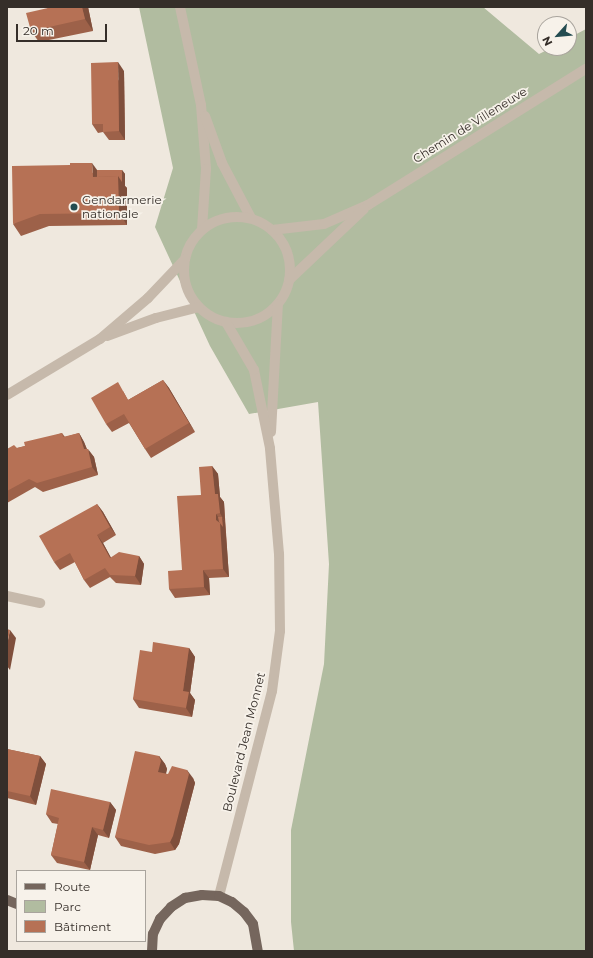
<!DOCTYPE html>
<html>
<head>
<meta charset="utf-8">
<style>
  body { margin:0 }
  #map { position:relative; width:593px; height:958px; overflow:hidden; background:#efe8de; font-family:Montserrat,sans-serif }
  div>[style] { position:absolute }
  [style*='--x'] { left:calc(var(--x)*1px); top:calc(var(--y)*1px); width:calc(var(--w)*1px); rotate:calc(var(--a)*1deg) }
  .green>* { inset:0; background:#b1bca0 }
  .minor>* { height:10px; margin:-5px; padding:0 5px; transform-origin:5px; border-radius:5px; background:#c6b9ab }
  .minor>.ring { margin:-5px; padding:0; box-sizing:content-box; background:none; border:10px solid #c6b9ab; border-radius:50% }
  .major>* { height:10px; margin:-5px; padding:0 5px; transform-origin:5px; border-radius:5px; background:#75665d }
  .wall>* { inset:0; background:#9d6149 }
  .shaded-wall>* { inset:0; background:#7f4f3c }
  .building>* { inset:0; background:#b67155 }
  .dots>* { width:11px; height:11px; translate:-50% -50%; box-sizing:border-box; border:2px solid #f7f2ea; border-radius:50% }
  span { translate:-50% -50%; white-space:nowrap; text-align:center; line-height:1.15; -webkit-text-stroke:3.5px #f7f2ea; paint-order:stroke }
  .street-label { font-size:12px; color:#352e29 }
  .poi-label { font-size:12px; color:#352e29 }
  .left { translate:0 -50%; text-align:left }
  .frame { position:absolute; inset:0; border:8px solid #352e29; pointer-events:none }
  .legend { position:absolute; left:16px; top:870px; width:130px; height:72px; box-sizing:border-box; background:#f7f2ea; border:1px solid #a9a49d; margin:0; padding:5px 7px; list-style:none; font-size:12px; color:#352e29 }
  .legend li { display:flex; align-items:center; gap:8px; height:20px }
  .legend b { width:20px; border:1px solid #a9a49d }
  .north { position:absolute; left:537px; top:16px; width:40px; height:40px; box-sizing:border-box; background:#f7f2ea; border:1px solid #a9a49d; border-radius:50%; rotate:243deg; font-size:11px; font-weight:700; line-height:16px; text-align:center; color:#352e29 }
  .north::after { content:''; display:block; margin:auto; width:14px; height:18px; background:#244c51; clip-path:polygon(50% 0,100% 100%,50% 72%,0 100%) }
  .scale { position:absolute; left:16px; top:24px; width:91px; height:18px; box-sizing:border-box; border:2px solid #352e29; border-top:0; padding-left:5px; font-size:12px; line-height:14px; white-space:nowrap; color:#352e29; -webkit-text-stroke:3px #f7f2ea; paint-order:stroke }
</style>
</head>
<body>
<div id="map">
  <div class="green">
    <i style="clip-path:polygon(139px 7px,483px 7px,539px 54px,551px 48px,569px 48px,569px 38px,586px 29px,586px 951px,294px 951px,291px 922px,291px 830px,324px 664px,329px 564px,318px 402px,249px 414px,210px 346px,155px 227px,173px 168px)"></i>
  </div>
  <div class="minor">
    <i style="--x:180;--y:7;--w:100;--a:77.9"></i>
    <i style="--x:201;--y:105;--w:64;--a:85.5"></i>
    <i style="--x:206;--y:169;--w:60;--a:93.8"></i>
    <i style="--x:205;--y:116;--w:50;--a:70.1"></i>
    <i style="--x:222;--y:163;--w:62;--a:62.2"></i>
    <i class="ring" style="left:184px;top:217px;width:96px;height:96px"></i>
    <i style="--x:272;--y:230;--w:52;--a:-6.6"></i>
    <i style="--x:324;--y:224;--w:48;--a:-23.4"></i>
    <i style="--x:368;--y:205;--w:257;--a:-32"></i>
    <i style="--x:289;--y:280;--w:103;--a:-43.4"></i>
    <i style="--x:107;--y:336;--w:52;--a:-20.2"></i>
    <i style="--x:156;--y:318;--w:44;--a:-14.3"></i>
    <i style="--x:7;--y:395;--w:109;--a:-31.1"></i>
    <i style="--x:100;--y:339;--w:63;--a:-40.5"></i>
    <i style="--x:148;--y:298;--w:54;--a:-46.5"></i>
    <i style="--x:271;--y:432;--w:128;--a:-86.9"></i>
    <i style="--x:7;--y:596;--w:34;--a:12"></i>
    <i style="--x:219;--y:896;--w:212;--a:-75.5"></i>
    <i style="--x:272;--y:691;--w:61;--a:-82.4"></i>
    <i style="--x:280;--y:631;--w:77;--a:-90.7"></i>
    <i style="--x:279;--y:554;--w:106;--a:-94.9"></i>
    <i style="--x:270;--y:448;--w:80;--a:-101.6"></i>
    <i style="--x:254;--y:370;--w:56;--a:-120.3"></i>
  </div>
  <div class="major">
    <i style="--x:7;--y:900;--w:11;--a:22"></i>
    <i style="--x:152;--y:951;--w:17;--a:-87"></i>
    <i style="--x:153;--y:934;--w:17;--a:-65"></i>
    <i style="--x:160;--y:919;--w:16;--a:-47"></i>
    <i style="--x:171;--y:907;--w:17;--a:-33"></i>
    <i style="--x:185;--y:898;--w:17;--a:-10"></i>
    <i style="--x:202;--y:895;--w:17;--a:3"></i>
    <i style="--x:219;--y:896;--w:14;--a:25"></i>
    <i style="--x:232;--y:902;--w:16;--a:40"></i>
    <i style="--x:244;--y:912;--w:15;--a:53"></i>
    <i style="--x:253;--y:924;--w:27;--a:80"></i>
  </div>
  <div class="wall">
    <i style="clip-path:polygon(48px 7px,88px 7px,93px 31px,39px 42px,31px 31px,48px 8px)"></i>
    <i style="clip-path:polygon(124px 71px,125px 140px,109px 140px,103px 132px,98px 133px,92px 124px)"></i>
    <i style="clip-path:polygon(97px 170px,122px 170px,125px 174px,125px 186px,127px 188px,127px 225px,49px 226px,21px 236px,13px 224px)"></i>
    <i style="clip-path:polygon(163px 380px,169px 388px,195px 432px,151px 458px,145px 449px,129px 423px,112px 432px,106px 424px,123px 391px,128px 400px)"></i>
    <i style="clip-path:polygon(62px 433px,65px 437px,79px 433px,84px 442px,87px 449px,94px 457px,98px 475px,43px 492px,35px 487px,7px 503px,7px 449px,17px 448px,25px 446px)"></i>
    <i style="clip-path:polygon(212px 466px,218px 474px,220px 497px,224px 502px,229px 577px,209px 578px,210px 595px,175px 598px,169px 589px,182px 570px,201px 495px)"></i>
    <i style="clip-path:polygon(97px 504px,103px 512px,116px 535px,103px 543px,111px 558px,139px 556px,144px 564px,141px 585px,116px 583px,110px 577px,90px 588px,84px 580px,75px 562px,60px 570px,54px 562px)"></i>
    <i style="clip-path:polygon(189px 648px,195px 657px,190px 693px,195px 700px,192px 717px,139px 708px,133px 699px,152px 652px)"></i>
    <i style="clip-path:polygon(7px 749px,40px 756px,46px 764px,36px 805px,7px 798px)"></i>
    <i style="clip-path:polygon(159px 756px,165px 764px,167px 769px,166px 774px,193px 778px,195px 783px,179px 844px,175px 850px,155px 854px,121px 846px,115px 837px)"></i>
    <i style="clip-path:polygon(110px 802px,116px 810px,109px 838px,98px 835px,90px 870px,57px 863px,51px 855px,58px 824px,52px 823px,46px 814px)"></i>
  </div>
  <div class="shaded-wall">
    <i style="clip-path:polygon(82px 7px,88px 7px,93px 31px,85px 19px)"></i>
    <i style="clip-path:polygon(118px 62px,124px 71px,125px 140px,119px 131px)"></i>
    <i style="clip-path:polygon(92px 163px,100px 174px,101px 184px,93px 177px)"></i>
    <i style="clip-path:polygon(122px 170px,125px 174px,125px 186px,127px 188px,127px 225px,119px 213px,118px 176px)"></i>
    <i style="clip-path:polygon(163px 380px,169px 388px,195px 432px,189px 423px)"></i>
    <i style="clip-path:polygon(79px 433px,84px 442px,90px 458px,84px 449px)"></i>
    <i style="clip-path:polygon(88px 449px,94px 457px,98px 475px,92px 467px)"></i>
    <i style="clip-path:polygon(212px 466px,218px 474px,220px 497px,224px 502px,225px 522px,220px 513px,215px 494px)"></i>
    <i style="clip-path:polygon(97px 504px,103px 512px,116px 535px,110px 527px)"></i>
    <i style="clip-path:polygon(216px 514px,222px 522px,222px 517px,225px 522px,229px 577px,223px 569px,216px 520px)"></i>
    <i style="clip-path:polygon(97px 535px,103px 543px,116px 567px,110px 558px)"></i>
    <i style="clip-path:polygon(139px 556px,144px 564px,141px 585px,135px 576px)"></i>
    <i style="clip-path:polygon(203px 570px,209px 578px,210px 595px,204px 587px)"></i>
    <i style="clip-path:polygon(10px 630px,16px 638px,10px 670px,7px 666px,7px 645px)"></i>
    <i style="clip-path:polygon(189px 648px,195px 657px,190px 693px,195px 700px,192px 717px,186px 708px,183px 691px)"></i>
    <i style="clip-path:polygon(40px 756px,46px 764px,36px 805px,30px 796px)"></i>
    <i style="clip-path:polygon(159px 756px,165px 764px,167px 769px,164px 780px,158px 772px)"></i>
    <i style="clip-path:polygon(187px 770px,193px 778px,195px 783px,179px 844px,175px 850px,170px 842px)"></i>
    <i style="clip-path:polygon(110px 802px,116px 810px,109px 838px,103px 830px)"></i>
    <i style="clip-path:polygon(92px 827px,98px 835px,90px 870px,84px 862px)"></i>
  </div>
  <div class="building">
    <i style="clip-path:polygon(48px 7px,82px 7px,85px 19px,31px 31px,26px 13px,48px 8px)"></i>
    <i style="clip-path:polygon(118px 62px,119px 131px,103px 132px,103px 124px,92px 124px,91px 63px)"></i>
    <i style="clip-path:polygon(70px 163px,92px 163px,93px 177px,118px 176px,119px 213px,40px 214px,13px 224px,12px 166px,70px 165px)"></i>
    <i style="clip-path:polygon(97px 170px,122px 170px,122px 182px,118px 176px,97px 177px)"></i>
    <i style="clip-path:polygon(163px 380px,189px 423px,145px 449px,124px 414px,106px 424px,91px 398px,118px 382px,128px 400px)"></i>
    <i style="clip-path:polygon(62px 433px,63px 437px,79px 433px,84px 449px,88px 449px,92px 467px,37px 483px,29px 479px,7px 491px,7px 449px,14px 445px,17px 448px,25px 446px,24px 442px)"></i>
    <i style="clip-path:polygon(212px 466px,215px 494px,218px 494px,220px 513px,216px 514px,216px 520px,220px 523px,223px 569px,203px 570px,204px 587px,169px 589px,168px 571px,182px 570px,177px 496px,201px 495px,199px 467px)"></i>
    <i style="clip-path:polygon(97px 504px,110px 527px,97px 535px,110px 558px,119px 552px,139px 556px,135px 576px,110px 575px,105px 568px,84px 580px,70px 553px,54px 562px,39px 536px)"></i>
    <i style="clip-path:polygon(218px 517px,222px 517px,223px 527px,219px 522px)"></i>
    <i style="clip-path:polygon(7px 629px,10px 630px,7px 645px)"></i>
    <i style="clip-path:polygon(153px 642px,189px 648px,183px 691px,189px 692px,186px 708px,133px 699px,140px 650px,152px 652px)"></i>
    <i style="clip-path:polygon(7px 749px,40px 756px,30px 796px,7px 791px)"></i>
    <i style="clip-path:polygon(135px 751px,159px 756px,161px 761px,158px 772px,168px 774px,172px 766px,187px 770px,189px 774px,173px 836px,170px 842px,149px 845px,115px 837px)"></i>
    <i style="clip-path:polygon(51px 789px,110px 802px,103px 830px,92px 827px,84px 862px,51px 855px,59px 818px,46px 814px)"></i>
  </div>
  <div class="dots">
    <i style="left:74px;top:207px;background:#244c51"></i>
  </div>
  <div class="street-label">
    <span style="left:470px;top:125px;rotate:-32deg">Chemin de Villeneuve</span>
    <span style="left:244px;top:742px;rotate:-76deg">Boulevard Jean Monnet</span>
  </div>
  <div class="poi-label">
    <span class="left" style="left:82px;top:207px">Gendarmerie<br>nationale</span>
  </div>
  <div class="frame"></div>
  <ul class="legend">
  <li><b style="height:5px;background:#75665d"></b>Route</li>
  <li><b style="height:11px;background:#b1bca0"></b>Parc</li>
  <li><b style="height:11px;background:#b67155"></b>Bâtiment</li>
  </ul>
  <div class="north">N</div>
  <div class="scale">20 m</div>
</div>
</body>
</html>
